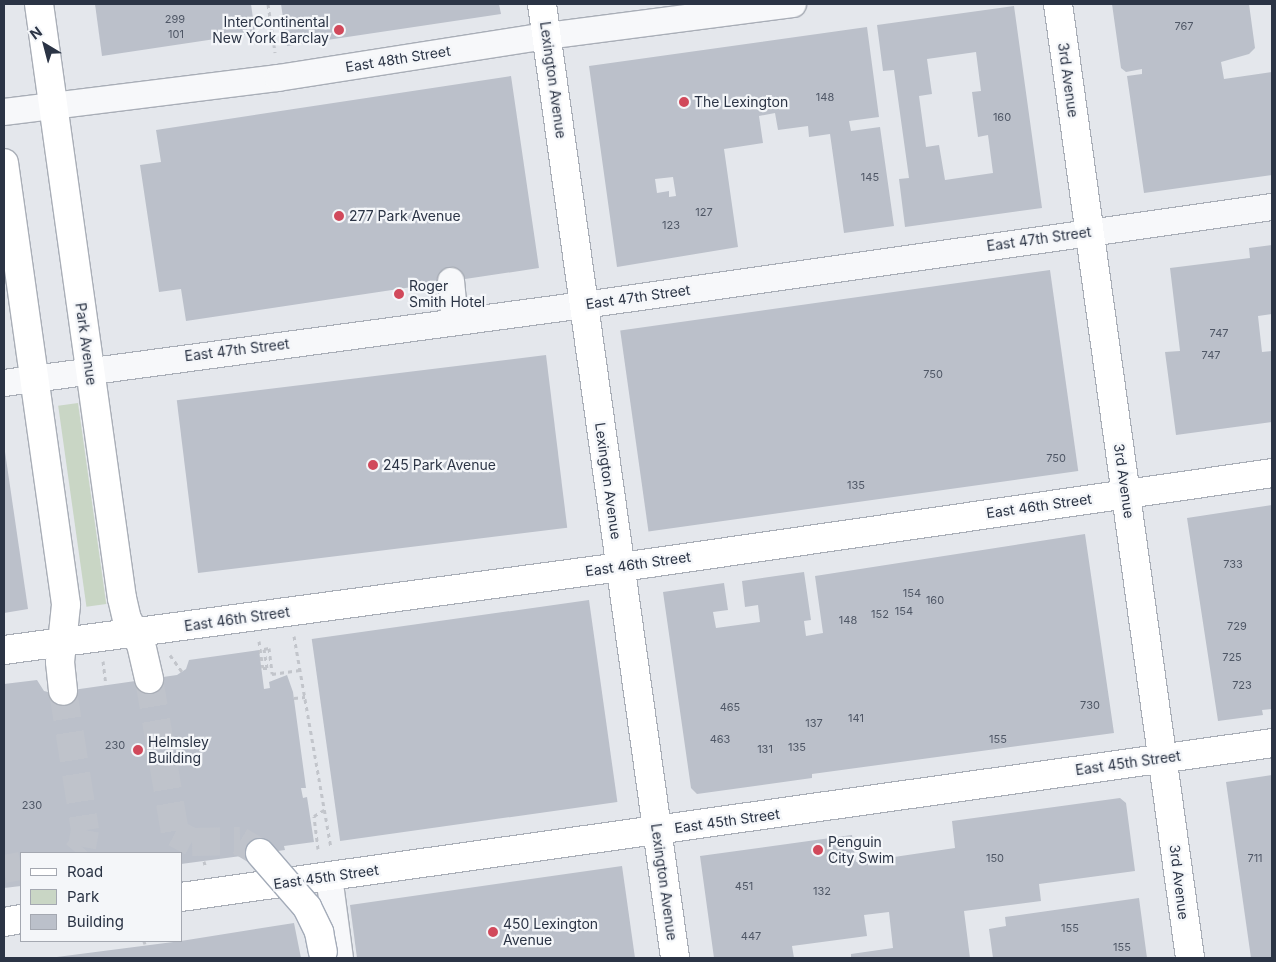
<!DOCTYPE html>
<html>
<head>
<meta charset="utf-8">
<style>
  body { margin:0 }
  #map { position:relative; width:1276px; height:962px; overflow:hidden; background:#e4e7ec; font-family:Inter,sans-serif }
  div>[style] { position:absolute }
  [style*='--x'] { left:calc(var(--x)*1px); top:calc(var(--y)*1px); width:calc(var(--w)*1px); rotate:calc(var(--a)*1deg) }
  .green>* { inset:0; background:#c9d6c5; transform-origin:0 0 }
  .building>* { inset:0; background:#bbc0ca; transform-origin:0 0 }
  .major-tunnel>* { height:28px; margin-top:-14px; transform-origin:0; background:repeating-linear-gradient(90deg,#bfc3cb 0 28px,transparent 0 42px) }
  .path>* { height:3px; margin-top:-1.5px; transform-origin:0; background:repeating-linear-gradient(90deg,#c2c5cb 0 4px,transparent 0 8px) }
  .roads { filter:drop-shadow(1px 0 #a9aeb7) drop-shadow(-1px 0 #a9aeb7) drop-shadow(0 1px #a9aeb7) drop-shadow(0 -1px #a9aeb7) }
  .minor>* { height:26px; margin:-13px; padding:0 13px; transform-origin:13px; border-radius:13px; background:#f7f8fa }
  .major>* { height:28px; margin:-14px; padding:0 14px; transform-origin:14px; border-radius:14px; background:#fff }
  .bridges { filter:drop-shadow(1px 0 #a3abb8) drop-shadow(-1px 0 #a3abb8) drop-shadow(0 1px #a3abb8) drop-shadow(0 -1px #a3abb8) }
  .major-bridge>* { height:28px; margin:-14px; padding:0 14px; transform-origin:14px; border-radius:14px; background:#fff }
  .dots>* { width:14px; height:14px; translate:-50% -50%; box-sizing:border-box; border:2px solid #f4f6f9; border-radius:50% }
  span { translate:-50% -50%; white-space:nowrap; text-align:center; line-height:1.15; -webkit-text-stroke:4.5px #f4f6f9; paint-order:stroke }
  .number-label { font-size:11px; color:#4f5766 }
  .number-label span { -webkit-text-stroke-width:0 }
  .poi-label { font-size:14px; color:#2b3445 }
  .right { translate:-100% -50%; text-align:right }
  .left { translate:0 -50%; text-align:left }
  .street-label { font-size:14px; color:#2b3445 }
  .frame { position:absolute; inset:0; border:5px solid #2b3445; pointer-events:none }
  .legend { position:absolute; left:20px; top:852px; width:162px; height:90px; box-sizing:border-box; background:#f4f6f9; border:1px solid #a4a8b1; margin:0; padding:6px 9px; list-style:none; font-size:15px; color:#2b3445 }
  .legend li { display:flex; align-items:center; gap:10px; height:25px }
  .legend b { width:25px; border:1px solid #a4a8b1 }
  .north { position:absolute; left:20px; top:20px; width:50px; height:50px; -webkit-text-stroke:4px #f4f6f9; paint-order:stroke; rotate:323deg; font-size:14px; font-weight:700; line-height:20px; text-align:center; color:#2b3445 }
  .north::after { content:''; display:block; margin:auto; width:18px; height:22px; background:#2b3445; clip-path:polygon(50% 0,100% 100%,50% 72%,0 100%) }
</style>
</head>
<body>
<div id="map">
  <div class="green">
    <i style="left:78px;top:403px;width:203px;height:20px;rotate:82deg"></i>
  </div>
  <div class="building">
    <i style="clip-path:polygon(95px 4px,251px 4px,255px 33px,102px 56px)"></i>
    <i style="clip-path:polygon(281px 4px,499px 4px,501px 14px,287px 46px)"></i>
    <i style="clip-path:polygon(1112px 4px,1249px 4px,1255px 48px,1249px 54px,1221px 62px,1224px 79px,1272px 72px,1272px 175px,1144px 193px,1127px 76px,1142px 74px,1142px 69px,1126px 72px,1121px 68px)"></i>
    <i style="clip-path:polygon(evenodd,1014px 6px,1042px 208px,905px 227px,899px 179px,909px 178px,894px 70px,883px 71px,877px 25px,1014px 6px,976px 52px,981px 91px,972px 92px,978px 137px,988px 135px,993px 173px,945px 180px,939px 145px,926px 147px,919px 96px,932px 94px,927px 59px,976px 52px)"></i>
    <i style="clip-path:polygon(evenodd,867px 27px,879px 117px,849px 121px,851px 131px,880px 127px,894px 226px,844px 233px,830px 134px,809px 137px,808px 126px,778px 130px,775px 113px,759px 116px,763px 143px,724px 149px,738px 247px,617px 267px,589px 66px,867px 27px,673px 177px,676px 196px,669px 197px,669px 191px,657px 193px,655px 179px,673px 177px)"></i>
    <i style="clip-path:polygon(511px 76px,539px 268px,186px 321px,181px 289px,159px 292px,140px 165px,161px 162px,156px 130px)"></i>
    <i style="clip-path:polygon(1272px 245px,1272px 314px,1258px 316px,1262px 352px,1272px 351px,1272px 422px,1176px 435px,1165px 352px,1180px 351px,1170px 268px,1250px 258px,1249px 248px)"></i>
    <i style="left:1050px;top:270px;width:203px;height:434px;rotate:82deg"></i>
    <i style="left:546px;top:355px;width:174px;height:372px;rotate:83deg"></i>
    <i style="clip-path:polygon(4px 445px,28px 609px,4px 613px)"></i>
    <i style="clip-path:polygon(1272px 505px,1272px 709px,1262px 710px,1263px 715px,1218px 721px,1187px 518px)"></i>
    <i style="clip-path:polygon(1085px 534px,1114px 733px,812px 774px,812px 778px,697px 794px,691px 788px,663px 592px,724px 583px,728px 610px,713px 612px,716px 628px,760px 622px,758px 605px,745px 607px,742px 581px,804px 572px,811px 620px,804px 621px,806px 636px,823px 633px,815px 576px)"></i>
    <i style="left:589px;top:600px;width:204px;height:280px;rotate:82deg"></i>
    <i style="clip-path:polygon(259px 650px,264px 689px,270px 688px,269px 682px,287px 675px,293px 692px,306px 788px,301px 788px,303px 798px,307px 797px,314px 842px,284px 846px,285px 850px,181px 864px,181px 853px,21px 853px,21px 886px,4px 888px,4px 684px,37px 680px,44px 691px,52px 693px,177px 675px,186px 669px,189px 660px)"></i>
    <i style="clip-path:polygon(1272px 775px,1272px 958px,1251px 958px,1226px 782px)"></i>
    <i style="clip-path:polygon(1120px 798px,1126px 803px,1135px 871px,1039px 884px,1041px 901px,964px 911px,970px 958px,851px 958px,851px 954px,893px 948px,889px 912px,864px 915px,867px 936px,792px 946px,794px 958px,714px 958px,700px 856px,852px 835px,856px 862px,867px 861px,955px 848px,952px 821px)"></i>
    <i style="clip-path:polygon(622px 866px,635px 958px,357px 958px,350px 905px)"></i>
    <i style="clip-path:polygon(1139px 898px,1147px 958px,993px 958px,989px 929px,1006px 926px,1005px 917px)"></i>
    <i style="clip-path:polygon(294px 923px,301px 958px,49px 958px,181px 941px)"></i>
  </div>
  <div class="major-tunnel">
    <i style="--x:149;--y:679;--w:156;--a:80.4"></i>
    <i style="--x:175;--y:833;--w:19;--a:28"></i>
    <i style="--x:192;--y:842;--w:48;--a:-1.2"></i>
    <i style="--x:240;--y:841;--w:23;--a:31"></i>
    <i style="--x:63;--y:691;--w:141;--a:81"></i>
    <i style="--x:85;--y:830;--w:17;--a:100"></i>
    <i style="--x:82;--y:847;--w:8;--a:130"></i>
    <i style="--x:4;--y:869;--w:17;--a:-10"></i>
  </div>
  <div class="path">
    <i style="--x:268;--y:4;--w:49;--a:81.7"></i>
    <i style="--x:294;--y:636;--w:214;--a:80.1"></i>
    <i style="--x:259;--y:641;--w:27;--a:82"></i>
    <i style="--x:263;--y:668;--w:4;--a:0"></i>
    <i style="--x:267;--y:668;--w:19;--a:-99"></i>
    <i style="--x:264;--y:649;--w:5;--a:-11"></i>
    <i style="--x:269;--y:648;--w:26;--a:83"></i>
    <i style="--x:272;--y:674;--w:28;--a:-8"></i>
    <i style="--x:170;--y:655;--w:22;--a:54"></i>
    <i style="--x:103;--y:661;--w:24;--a:83"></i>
    <i style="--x:294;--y:698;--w:11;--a:-5"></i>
    <i style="--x:318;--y:849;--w:33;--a:-97"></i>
    <i style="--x:314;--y:816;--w:12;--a:-31"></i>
    <i style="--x:204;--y:861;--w:4;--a:76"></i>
    <i style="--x:144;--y:941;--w:3;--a:72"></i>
  </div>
  <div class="roads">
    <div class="minor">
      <i style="--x:4;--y:112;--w:276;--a:-7.1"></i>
      <i style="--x:278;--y:78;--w:272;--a:-8.9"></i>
      <i style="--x:547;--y:36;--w:248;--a:-7.4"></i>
      <i style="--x:451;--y:281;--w:41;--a:84.4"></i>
      <i style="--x:4;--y:383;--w:585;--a:-7.66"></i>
      <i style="--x:584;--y:305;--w:695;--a:-8.11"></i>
      <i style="--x:329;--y:876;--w:83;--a:82.4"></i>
    </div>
    <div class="major">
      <i style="--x:39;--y:4;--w:600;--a:82.05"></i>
      <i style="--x:122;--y:598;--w:22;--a:77"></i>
      <i style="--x:127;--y:619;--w:29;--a:61"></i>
      <i style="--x:141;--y:644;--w:36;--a:77"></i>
      <i style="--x:542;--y:4;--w:963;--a:82.06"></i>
      <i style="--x:1058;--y:4;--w:963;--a:82.12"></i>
      <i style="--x:4;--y:163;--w:446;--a:82"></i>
      <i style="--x:66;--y:605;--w:57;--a:96"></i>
      <i style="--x:60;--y:662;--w:29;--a:84"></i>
      <i style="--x:4;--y:650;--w:652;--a:-7.67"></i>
      <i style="--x:650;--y:563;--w:628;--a:-8.23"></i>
      <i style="--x:181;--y:897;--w:1102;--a:-8.03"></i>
      <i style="--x:4;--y:922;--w:17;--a:-10"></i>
    </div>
  </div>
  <div class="bridges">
    <div class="major-bridge">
      <i style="--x:260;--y:853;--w:72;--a:49"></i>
      <i style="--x:307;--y:907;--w:28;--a:64"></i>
      <i style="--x:319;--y:932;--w:20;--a:79"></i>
    </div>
  </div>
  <div class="dots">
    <i style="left:339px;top:30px;background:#d1495b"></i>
    <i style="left:684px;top:102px;background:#d1495b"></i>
    <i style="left:339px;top:216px;background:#d1495b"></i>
    <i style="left:399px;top:294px;background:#d1495b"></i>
    <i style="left:373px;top:465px;background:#d1495b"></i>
    <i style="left:138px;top:750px;background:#d1495b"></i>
    <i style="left:818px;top:850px;background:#d1495b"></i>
    <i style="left:493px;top:932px;background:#d1495b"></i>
  </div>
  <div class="number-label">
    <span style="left:175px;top:19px">299</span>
    <span style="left:1184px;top:26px">767</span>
    <span style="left:176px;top:34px">101</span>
    <span style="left:825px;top:97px">148</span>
    <span style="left:1002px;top:117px">160</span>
    <span style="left:870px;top:177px">145</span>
    <span style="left:704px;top:212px">127</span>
    <span style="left:671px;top:225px">123</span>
    <span style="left:1219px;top:333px">747</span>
    <span style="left:1211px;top:355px">747</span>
    <span style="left:933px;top:374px">750</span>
    <span style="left:1056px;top:458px">750</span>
    <span style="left:856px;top:485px">135</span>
    <span style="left:1233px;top:564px">733</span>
    <span style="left:912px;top:593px">154</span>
    <span style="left:935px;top:600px">160</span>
    <span style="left:904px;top:611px">154</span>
    <span style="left:880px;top:614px">152</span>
    <span style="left:848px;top:620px">148</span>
    <span style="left:1237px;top:626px">729</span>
    <span style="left:1232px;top:657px">725</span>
    <span style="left:1242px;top:685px">723</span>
    <span style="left:1090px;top:705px">730</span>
    <span style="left:730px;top:707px">465</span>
    <span style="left:856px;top:718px">141</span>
    <span style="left:814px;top:723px">137</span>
    <span style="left:720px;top:739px">463</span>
    <span style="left:998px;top:739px">155</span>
    <span style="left:115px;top:745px">230</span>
    <span style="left:797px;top:747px">135</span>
    <span style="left:765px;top:749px">131</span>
    <span style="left:32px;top:805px">230</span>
    <span style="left:995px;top:858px">150</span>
    <span style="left:1255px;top:858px">711</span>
    <span style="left:744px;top:886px">451</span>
    <span style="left:822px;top:891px">132</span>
    <span style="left:1070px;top:928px">155</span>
    <span style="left:751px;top:936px">447</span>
    <span style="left:1122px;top:947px">155</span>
  </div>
  <div class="poi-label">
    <span class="right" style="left:329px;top:30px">InterContinental<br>New York Barclay</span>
    <span class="left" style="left:694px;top:102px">The Lexington</span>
    <span class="left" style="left:349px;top:216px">277 Park Avenue</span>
    <span class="left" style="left:409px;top:294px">Roger<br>Smith Hotel</span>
    <span class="left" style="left:383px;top:465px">245 Park Avenue</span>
    <span class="left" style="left:148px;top:750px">Helmsley<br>Building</span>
    <span class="left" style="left:828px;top:850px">Penguin<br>City Swim</span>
    <span class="left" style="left:503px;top:932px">450 Lexington<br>Avenue</span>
  </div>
  <div class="street-label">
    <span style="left:398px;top:59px;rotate:-9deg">East 48th Street</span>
    <span style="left:553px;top:80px;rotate:82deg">Lexington Avenue</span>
    <span style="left:1068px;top:80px;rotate:82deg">3rd Avenue</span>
    <span style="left:1039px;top:239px;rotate:-8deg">East 47th Street</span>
    <span style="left:638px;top:297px;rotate:-8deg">East 47th Street</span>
    <span style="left:86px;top:344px;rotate:82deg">Park Avenue</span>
    <span style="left:237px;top:350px;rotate:-7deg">East 47th Street</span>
    <span style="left:608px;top:481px;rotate:82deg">Lexington Avenue</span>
    <span style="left:1124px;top:481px;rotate:82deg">3rd Avenue</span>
    <span style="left:1039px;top:506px;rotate:-8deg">East 46th Street</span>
    <span style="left:638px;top:564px;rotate:-8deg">East 46th Street</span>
    <span style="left:237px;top:619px;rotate:-8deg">East 46th Street</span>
    <span style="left:1128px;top:763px;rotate:-8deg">East 45th Street</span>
    <span style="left:727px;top:821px;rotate:-8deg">East 45th Street</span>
    <span style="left:326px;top:877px;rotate:-8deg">East 45th Street</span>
    <span style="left:664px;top:882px;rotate:82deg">Lexington Avenue</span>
    <span style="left:1179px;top:882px;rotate:83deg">3rd Avenue</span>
  </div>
  <div class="frame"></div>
  <ul class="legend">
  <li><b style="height:6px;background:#fff"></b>Road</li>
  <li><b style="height:14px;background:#c9d6c5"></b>Park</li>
  <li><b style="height:14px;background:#bbc0ca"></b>Building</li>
  </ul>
  <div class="north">N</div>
</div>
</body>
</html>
